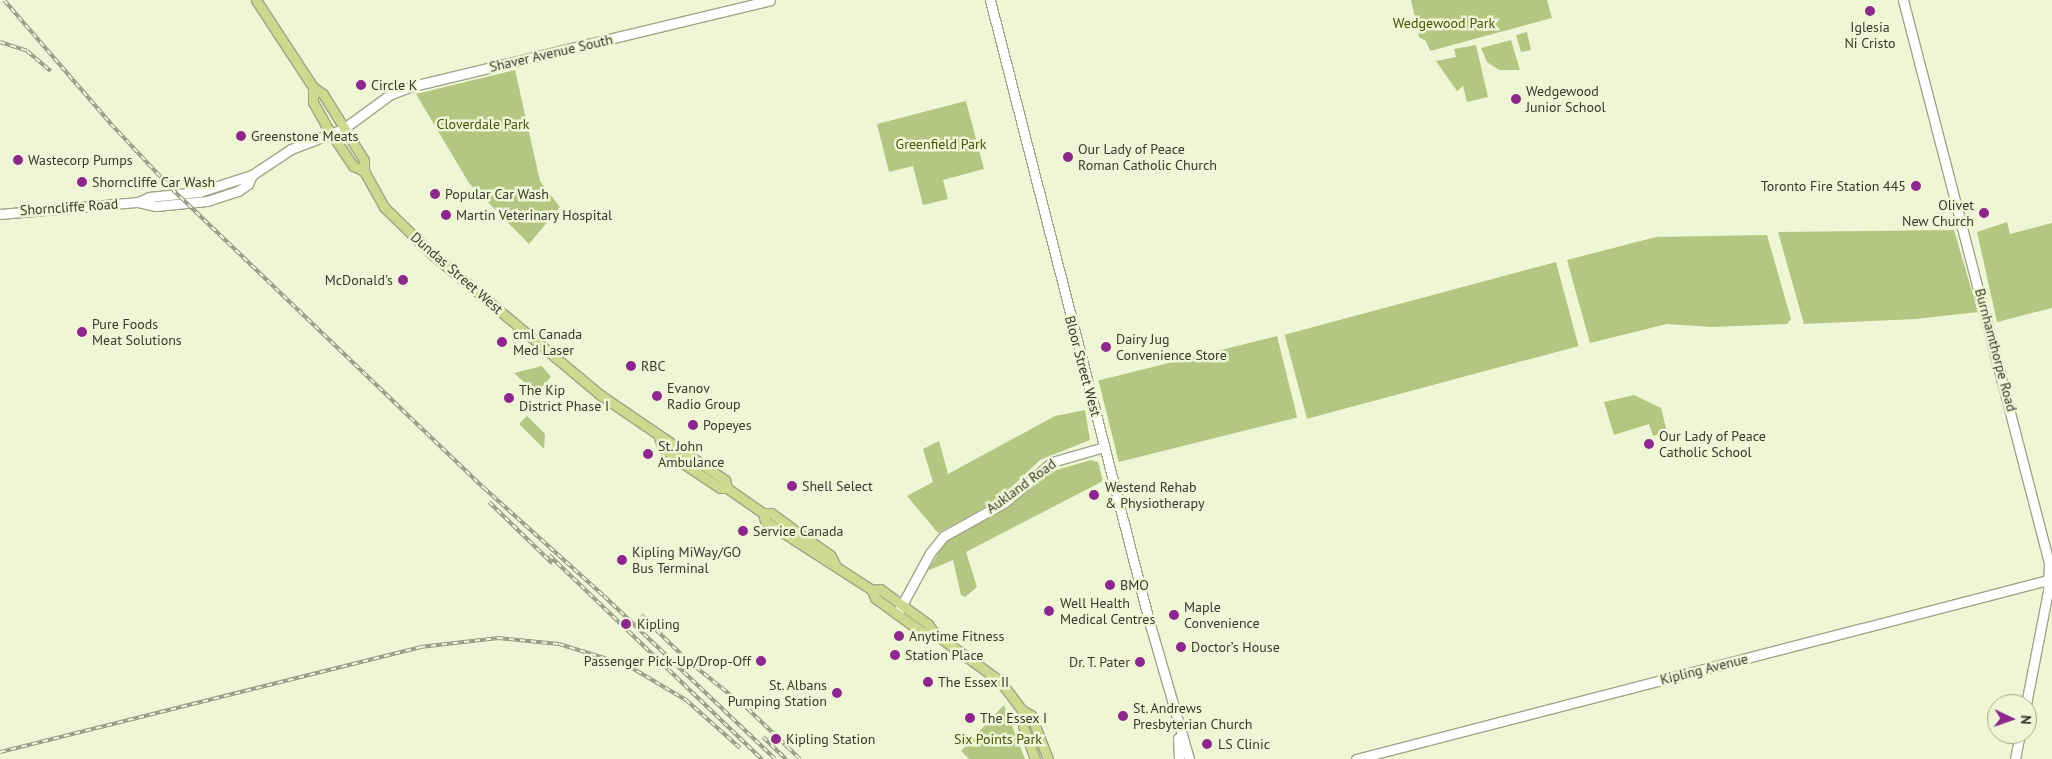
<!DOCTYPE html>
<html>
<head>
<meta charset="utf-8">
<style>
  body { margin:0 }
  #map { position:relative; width:2052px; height:759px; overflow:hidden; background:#eef6d5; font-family:"PT Sans",sans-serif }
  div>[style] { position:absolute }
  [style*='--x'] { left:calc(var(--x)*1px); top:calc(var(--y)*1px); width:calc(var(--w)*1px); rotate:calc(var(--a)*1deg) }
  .green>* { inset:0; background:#b7c583; transform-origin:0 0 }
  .roads { filter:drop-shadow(1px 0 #9fa688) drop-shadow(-1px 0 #9fa688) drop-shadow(0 1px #9fa688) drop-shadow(0 -1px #9fa688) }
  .secondary>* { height:9px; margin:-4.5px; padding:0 4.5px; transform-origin:4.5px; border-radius:4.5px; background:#fff }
  .primary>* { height:9px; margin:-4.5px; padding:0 4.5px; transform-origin:4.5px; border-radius:4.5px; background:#cdd98f }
  .rail>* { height:4px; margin-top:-2px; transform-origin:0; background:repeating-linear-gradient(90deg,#eef6d5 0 5.5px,#939982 0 11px); box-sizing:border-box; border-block:1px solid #939982 }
  .dots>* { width:14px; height:14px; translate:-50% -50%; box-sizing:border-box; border:2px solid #eef6d5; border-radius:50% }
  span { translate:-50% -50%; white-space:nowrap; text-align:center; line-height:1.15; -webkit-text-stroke:5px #eef6d5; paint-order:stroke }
  .park-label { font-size:14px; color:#495308 }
  .poi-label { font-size:14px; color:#373a2d }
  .left { translate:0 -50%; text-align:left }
  .right { translate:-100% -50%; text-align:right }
  .street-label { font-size:14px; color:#373a2d }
  .north { position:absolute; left:1987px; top:694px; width:50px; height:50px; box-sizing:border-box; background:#eef6d5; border:1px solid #a5ab92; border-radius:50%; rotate:93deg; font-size:14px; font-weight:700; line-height:20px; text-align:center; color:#373a2d }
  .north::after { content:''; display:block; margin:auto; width:18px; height:22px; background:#8d278d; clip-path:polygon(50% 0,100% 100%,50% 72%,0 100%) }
</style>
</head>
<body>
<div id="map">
  <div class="green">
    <i style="clip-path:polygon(1411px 0,1547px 0,1552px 18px,1430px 51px,1426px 41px,1419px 37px)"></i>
    <i style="clip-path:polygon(1527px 32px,1531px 50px,1521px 52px,1516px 35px)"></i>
    <i style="clip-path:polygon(1511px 40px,1520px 70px,1499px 70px,1487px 62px,1481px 48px)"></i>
    <i style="clip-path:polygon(1476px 45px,1488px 97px,1467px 102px,1463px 86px,1457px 91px,1436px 61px,1456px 57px,1454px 49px)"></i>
    <i style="clip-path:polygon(515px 70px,540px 181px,560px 207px,529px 244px,469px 183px,416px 94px)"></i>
    <i style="clip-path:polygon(966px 101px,984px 169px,943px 180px,948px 199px,923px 205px,913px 166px,889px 172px,877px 124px)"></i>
    <i style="clip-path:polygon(2007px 222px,2010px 234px,2052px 223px,2052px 308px,1997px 322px,1977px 232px)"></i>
    <i style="clip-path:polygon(1954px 230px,1978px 312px,1916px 319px,1804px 324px,1778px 232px)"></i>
    <i style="clip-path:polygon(1767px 235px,1791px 319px,1787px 324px,1712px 327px,1667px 324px,1590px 343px,1567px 260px,1656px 237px)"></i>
    <i style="left:1556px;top:262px;width:87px;height:281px;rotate:75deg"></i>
    <i style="left:1277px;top:336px;width:84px;height:184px;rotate:76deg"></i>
    <i style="clip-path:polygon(542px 366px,551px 377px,536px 393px,514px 373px)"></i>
    <i style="clip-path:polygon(1634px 395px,1661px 408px,1667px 432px,1653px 436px,1649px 424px,1614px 435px,1604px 402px)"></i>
    <i style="clip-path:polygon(1085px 410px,1090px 440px,1040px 460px,997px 501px,938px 533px,907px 496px,933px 482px,923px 449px,939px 441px,948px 474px,1055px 416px)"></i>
    <i style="clip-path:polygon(527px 416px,545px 434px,544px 449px,519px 424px)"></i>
    <i style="clip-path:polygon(1091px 460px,1098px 462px,1103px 481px,966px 552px,977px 587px,965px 597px,961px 595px,953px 560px,927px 571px,948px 538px,1051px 469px,1053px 471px)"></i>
    <i style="clip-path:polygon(1004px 705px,1025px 759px,969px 759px,961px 751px)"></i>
  </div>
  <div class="roads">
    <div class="secondary">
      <i style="--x:990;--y:0;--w:641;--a:75.64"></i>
      <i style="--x:1149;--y:621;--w:144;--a:73.8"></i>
      <i style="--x:1903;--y:0;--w:582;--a:75.46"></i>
      <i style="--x:2049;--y:563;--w:28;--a:92"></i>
      <i style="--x:2048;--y:591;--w:115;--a:101"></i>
      <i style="--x:138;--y:202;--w:12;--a:-24"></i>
      <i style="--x:149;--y:197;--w:50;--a:-5.7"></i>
      <i style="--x:199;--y:192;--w:56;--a:-17.8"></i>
      <i style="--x:252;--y:175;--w:47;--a:-33.7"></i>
      <i style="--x:291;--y:149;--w:56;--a:-21"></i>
      <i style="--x:343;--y:129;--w:59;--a:-36.1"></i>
      <i style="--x:391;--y:94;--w:23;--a:-20"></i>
      <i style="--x:413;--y:86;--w:367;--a:-13.5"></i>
      <i style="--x:0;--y:214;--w:139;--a:-5"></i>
      <i style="--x:138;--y:202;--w:18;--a:13"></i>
      <i style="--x:156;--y:206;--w:51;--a:-5.6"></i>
      <i style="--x:207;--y:201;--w:33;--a:-18"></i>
      <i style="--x:238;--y:191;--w:12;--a:-35"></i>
      <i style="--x:248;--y:184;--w:10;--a:-66"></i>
      <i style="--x:897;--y:614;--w:69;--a:-61.6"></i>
      <i style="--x:930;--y:553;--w:22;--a:-51"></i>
      <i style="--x:944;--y:536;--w:70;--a:-29.1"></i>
      <i style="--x:1005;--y:502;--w:62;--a:-40.4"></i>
      <i style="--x:1052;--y:462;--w:54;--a:-16.1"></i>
      <i style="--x:1178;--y:738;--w:21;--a:87"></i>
      <i style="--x:1356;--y:759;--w:719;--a:-14.5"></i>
      <i style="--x:2015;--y:759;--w:25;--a:-79"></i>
    </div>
    <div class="primary">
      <i style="--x:256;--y:0;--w:104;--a:56.8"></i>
      <i style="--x:313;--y:87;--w:12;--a:35"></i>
      <i style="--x:323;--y:94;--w:78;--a:58.2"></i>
      <i style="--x:364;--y:160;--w:11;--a:90"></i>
      <i style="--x:364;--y:171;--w:41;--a:60.9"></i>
      <i style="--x:384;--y:207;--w:69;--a:44.4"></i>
      <i style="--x:433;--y:255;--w:217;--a:39.9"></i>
      <i style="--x:599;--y:394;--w:153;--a:34.3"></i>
      <i style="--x:725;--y:480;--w:8;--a:76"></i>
      <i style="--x:727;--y:488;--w:44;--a:34.8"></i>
      <i style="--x:763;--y:513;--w:8;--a:76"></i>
      <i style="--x:765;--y:521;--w:127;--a:32.8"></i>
      <i style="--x:872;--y:590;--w:9;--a:69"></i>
      <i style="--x:875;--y:598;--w:58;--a:35.9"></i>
      <i style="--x:922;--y:632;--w:13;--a:9"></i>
      <i style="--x:313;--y:87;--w:15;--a:90"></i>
      <i style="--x:313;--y:102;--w:25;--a:61"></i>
      <i style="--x:325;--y:124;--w:50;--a:56.3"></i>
      <i style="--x:353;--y:166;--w:12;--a:24"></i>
      <i style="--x:659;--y:438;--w:12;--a:66"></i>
      <i style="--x:664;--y:449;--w:25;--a:37"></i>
      <i style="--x:684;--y:464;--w:43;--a:33.7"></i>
      <i style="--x:720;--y:488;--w:7;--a:0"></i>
      <i style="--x:763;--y:513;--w:8;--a:0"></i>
      <i style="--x:771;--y:513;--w:36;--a:36"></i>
      <i style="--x:800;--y:534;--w:37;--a:35"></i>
      <i style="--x:830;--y:555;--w:10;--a:61"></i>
      <i style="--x:872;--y:590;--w:8;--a:-7"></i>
      <i style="--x:880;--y:589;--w:29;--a:36"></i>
      <i style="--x:903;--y:606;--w:31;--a:36"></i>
      <i style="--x:928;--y:624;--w:12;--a:55"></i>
      <i style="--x:935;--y:634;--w:80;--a:35.9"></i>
      <i style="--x:1000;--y:681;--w:36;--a:53"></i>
      <i style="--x:1022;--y:710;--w:10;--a:29"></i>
      <i style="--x:1031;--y:715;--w:47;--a:68.9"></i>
      <i style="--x:1022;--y:710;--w:16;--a:86"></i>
      <i style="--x:1023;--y:726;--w:35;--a:70"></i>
    </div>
  </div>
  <div class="rail">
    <i style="--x:4;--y:0;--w:164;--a:49.2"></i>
    <i style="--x:111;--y:124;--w:89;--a:46.8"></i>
    <i style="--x:172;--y:189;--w:432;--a:43.8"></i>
    <i style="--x:484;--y:488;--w:161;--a:42"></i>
    <i style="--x:604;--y:596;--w:236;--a:43.6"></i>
    <i style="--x:0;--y:42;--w:28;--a:18"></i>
    <i style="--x:27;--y:51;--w:31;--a:40"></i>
    <i style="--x:489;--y:502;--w:88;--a:44.1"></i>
    <i style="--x:549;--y:555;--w:295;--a:43.8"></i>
    <i style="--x:641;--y:615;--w:64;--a:44.4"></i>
    <i style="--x:687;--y:660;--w:78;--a:38.8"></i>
    <i style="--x:748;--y:709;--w:72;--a:43.9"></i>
    <i style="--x:763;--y:737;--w:32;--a:44"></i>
    <i style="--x:0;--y:752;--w:433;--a:-14"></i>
    <i style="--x:420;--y:647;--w:79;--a:-6.6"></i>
    <i style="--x:498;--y:638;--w:61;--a:5.6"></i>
    <i style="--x:559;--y:644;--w:71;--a:17.2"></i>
    <i style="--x:627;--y:665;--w:69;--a:30.7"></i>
    <i style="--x:686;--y:700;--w:72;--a:41.6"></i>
  </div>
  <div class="dots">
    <i style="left:1870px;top:11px;background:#8d278d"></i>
    <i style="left:361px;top:85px;background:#8d278d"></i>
    <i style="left:1516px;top:99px;background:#8d278d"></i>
    <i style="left:241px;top:136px;background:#8d278d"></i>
    <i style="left:1068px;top:157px;background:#8d278d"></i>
    <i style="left:18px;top:160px;background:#8d278d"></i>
    <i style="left:82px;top:182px;background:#8d278d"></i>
    <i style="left:1916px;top:186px;background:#8d278d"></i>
    <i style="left:435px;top:194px;background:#8d278d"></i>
    <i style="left:1984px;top:213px;background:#8d278d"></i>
    <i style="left:446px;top:215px;background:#8d278d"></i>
    <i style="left:403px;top:280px;background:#8d278d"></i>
    <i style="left:82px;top:332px;background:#8d278d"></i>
    <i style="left:502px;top:342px;background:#8d278d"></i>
    <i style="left:1106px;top:347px;background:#8d278d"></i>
    <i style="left:631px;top:366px;background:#8d278d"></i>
    <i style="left:657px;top:396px;background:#8d278d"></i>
    <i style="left:509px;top:398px;background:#8d278d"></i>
    <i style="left:693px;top:425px;background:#8d278d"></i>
    <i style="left:1649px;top:444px;background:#8d278d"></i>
    <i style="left:648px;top:454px;background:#8d278d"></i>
    <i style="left:792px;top:486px;background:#8d278d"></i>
    <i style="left:1094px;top:495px;background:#8d278d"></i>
    <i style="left:743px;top:531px;background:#8d278d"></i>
    <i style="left:622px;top:560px;background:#8d278d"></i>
    <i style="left:1110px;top:585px;background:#8d278d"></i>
    <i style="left:1049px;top:611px;background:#8d278d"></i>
    <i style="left:1174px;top:615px;background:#8d278d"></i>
    <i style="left:626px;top:624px;background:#8d278d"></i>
    <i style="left:899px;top:636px;background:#8d278d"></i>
    <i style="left:1181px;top:647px;background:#8d278d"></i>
    <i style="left:895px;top:655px;background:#8d278d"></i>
    <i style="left:761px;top:661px;background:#8d278d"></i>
    <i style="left:1140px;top:662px;background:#8d278d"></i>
    <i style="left:928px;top:682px;background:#8d278d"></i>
    <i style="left:837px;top:693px;background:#8d278d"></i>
    <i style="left:1123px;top:716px;background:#8d278d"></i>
    <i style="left:970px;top:718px;background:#8d278d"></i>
    <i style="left:776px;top:739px;background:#8d278d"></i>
    <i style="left:1207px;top:744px;background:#8d278d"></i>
  </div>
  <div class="park-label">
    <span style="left:1444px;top:23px">Wedgewood Park</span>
    <span style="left:483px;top:124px">Cloverdale Park</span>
    <span style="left:941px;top:144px">Greenfield Park</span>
    <span style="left:998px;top:739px">Six Points Park</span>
  </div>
  <div class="poi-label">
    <span style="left:1870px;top:35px">Iglesia<br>Ni Cristo</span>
    <span class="left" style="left:371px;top:85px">Circle K</span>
    <span class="left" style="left:1526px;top:99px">Wedgewood<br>Junior School</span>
    <span class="left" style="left:251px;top:136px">Greenstone Meats</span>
    <span class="left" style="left:1078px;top:157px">Our Lady of Peace<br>Roman Catholic Church</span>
    <span class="left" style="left:28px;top:160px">Wastecorp Pumps</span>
    <span class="left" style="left:92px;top:182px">Shorncliffe Car Wash</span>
    <span class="right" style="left:1906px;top:186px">Toronto Fire Station 445</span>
    <span class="left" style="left:445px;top:194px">Popular Car Wash</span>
    <span class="right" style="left:1974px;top:213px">Olivet<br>New Church</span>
    <span class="left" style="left:456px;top:215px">Martin Veterinary Hospital</span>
    <span class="right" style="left:393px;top:280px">McDonald's</span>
    <span class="left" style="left:92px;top:332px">Pure Foods<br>Meat Solutions</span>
    <span class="left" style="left:513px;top:342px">cml Canada<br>Med Laser</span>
    <span class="left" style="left:1116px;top:347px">Dairy Jug<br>Convenience Store</span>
    <span class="left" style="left:641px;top:366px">RBC</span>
    <span class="left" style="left:667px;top:396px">Evanov<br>Radio Group</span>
    <span class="left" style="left:519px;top:398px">The Kip<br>District Phase I</span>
    <span class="left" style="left:703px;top:425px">Popeyes</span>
    <span class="left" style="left:1659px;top:444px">Our Lady of Peace<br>Catholic School</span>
    <span class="left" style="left:658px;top:454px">St. John<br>Ambulance</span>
    <span class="left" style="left:802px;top:486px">Shell Select</span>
    <span class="left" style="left:1105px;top:495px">Westend Rehab<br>&amp; Physiotherapy</span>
    <span class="left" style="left:753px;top:531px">Service Canada</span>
    <span class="left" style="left:632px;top:560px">Kipling MiWay/GO<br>Bus Terminal</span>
    <span class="left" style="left:1120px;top:585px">BMO</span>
    <span class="left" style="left:1060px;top:611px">Well Health<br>Medical Centres</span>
    <span class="left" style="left:1184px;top:615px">Maple<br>Convenience</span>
    <span class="left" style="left:637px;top:624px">Kipling</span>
    <span class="left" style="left:909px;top:636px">Anytime Fitness</span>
    <span class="left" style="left:1191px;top:647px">Doctor’s House</span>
    <span class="left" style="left:905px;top:655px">Station Place</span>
    <span class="right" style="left:751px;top:661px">Passenger Pick-Up/Drop-Off</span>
    <span class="right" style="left:1130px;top:662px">Dr. T. Pater</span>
    <span class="left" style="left:938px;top:682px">The Essex II</span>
    <span class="right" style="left:827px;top:693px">St. Albans<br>Pumping Station</span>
    <span class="left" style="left:1133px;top:716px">St. Andrews<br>Presbyterian Church</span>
    <span class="left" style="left:980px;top:718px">The Essex I</span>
    <span class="left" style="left:786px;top:739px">Kipling Station</span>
    <span class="left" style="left:1218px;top:744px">LS Clinic</span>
  </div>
  <div class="street-label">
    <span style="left:551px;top:53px;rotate:-13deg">Shaver Avenue South</span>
    <span style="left:69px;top:207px;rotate:-4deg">Shorncliffe Road</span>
    <span style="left:457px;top:273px;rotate:41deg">Dundas Street West</span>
    <span style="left:1996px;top:350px;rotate:75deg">Burnhamthorpe Road</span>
    <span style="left:1083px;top:366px;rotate:75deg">Bloor Street West</span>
    <span style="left:1021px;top:486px;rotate:-36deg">Aukland Road</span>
    <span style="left:1704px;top:669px;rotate:-14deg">Kipling Avenue</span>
  </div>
  <div class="north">N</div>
</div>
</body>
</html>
